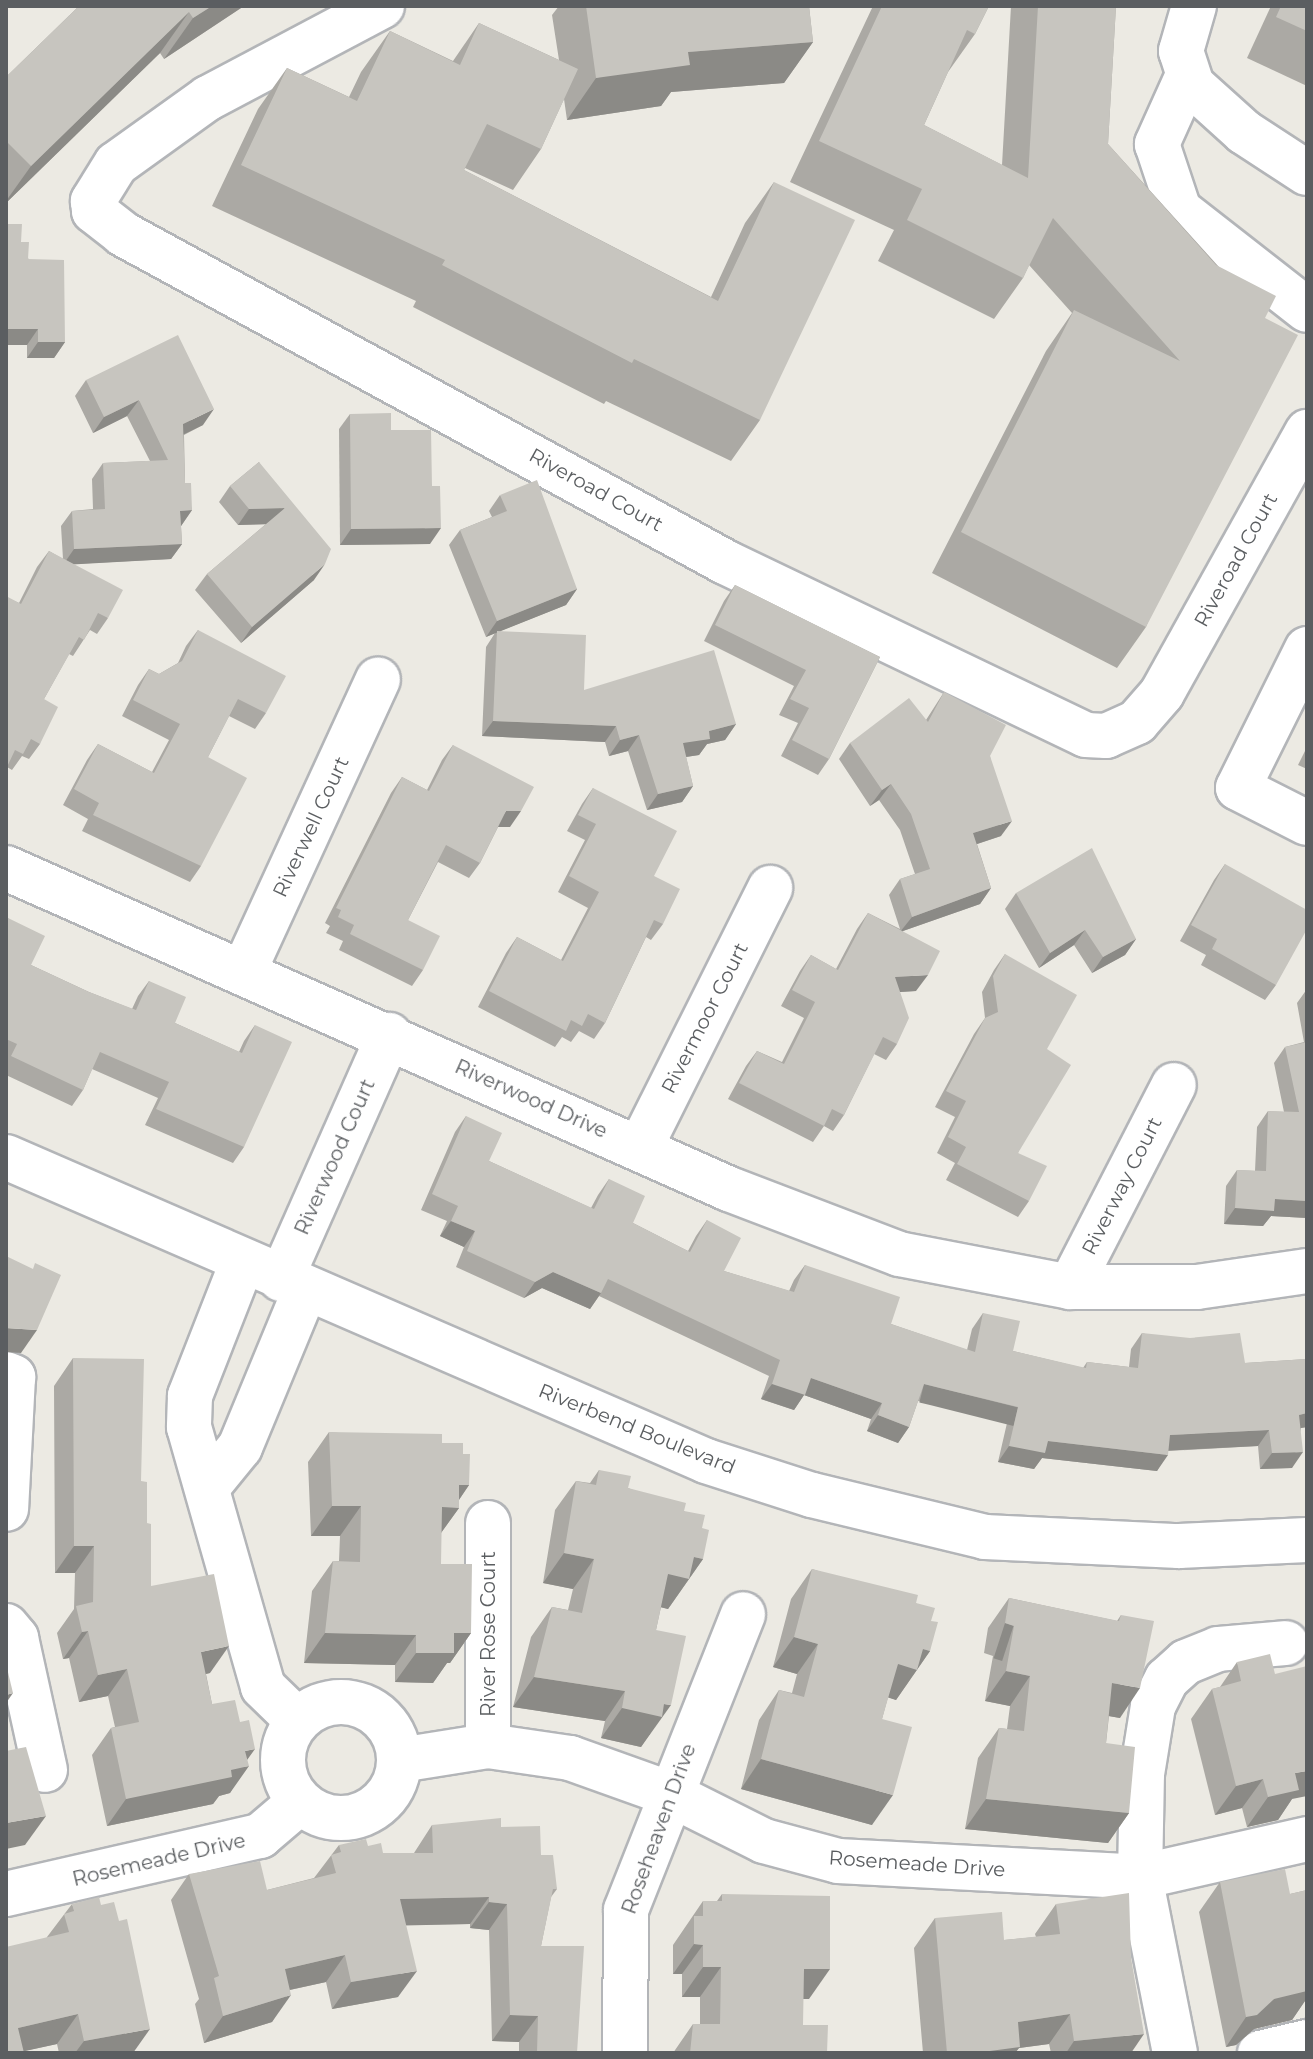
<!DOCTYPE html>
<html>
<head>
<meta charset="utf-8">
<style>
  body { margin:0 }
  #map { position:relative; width:1313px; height:2059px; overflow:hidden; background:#eceae3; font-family:Montserrat,sans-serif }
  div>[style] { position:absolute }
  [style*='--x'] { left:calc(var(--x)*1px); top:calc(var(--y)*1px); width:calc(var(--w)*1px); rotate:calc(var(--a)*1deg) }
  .roads { filter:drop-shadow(2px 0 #b3b5b8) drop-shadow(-2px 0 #b3b5b8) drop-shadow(0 2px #b3b5b8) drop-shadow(0 -2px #b3b5b8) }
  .minor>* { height:44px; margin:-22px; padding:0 22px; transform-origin:22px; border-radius:22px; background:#fff }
  .minor>.ring { margin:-22px; padding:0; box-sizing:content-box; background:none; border:44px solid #fff; border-radius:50% }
  .wall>* { inset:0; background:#aba9a4 }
  .shaded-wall>* { inset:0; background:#8b8a86; transform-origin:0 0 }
  .building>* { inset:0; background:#c7c5bf }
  span { translate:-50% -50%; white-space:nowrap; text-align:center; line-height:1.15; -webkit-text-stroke:6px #fff; paint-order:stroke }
  .street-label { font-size:20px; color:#5b5e61 }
  .frame { position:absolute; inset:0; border:8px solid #5b5e61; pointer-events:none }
</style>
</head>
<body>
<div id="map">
  <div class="roads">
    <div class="minor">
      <i style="--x:382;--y:6;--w:197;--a:152.1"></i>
      <i style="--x:208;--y:98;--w:113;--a:144.3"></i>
      <i style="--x:116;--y:164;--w:44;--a:121.9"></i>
      <i style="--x:93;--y:201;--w:10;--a:84"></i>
      <i style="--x:94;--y:211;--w:37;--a:38"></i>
      <i style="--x:123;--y:234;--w:686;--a:28.58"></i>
      <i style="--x:725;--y:562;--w:400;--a:25.6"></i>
      <i style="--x:1086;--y:735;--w:20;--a:3"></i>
      <i style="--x:1106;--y:736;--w:34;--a:-24"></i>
      <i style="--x:1137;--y:722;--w:38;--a:-49"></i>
      <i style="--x:1162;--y:693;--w:299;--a:-60.9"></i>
      <i style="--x:1194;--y:6;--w:47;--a:106.1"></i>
      <i style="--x:1181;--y:51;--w:36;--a:72"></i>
      <i style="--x:1192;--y:85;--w:70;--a:42.1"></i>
      <i style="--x:1244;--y:132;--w:75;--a:33.1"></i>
      <i style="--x:1188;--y:75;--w:76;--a:114.2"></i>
      <i style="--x:1157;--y:144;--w:70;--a:71.6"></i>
      <i style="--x:1179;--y:210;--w:162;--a:38"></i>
      <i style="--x:1307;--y:649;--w:155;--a:116.4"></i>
      <i style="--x:1238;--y:788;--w:77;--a:26.9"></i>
      <i style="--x:6;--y:868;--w:791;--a:23.94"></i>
      <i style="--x:729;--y:1189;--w:182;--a:20.9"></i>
      <i style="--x:899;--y:1254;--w:174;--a:10.9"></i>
      <i style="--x:1070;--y:1287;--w:127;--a:0"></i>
      <i style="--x:1197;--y:1287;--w:111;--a:-8.3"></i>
      <i style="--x:243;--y:973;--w:323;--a:-65.3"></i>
      <i style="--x:640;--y:1148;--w:291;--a:-63.4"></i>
      <i style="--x:6;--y:1157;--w:763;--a:23.47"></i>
      <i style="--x:706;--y:1461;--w:111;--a:17.8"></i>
      <i style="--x:812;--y:1495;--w:178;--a:13.6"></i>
      <i style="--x:985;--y:1537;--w:194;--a:2.7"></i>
      <i style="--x:1179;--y:1546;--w:128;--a:-2.7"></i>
      <i style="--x:242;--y:1263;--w:143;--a:111.4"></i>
      <i style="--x:190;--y:1396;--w:31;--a:92"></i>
      <i style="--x:189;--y:1427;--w:270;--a:74.1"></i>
      <i style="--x:263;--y:1687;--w:47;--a:44.1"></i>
      <i style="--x:281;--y:1279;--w:267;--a:-66.1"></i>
      <i style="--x:1070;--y:1287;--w:227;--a:-62.8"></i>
      <i style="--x:6;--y:1374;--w:8;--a:23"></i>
      <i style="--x:13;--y:1377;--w:132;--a:93"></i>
      <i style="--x:209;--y:1485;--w:49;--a:-50.8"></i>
      <i style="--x:240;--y:1447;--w:170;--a:-67.5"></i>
      <i style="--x:6;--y:1626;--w:16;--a:50"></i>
      <i style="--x:16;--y:1638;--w:135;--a:77.6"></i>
      <i class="ring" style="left:283px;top:1702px;width:72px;height:72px"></i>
      <i style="--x:488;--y:1746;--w:223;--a:-90"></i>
      <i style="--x:400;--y:1760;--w:89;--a:-9"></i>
      <i style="--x:488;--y:1746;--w:83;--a:8.3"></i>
      <i style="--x:570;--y:1758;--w:104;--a:19.7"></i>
      <i style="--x:668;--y:1793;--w:107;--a:26.6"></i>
      <i style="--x:764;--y:1841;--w:77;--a:15.1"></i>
      <i style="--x:838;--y:1861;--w:302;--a:3"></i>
      <i style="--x:1140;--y:1877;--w:171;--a:-12.8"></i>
      <i style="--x:6;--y:1894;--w:261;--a:-12.9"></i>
      <i style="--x:260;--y:1836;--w:52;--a:-40.4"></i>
      <i style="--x:625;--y:2053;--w:143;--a:-89.6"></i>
      <i style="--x:626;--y:1910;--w:318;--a:-68.4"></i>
      <i style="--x:1175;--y:2053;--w:179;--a:-101.2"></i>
      <i style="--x:1140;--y:1877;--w:103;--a:-88.9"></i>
      <i style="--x:1142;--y:1774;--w:69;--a:-80.8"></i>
      <i style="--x:1153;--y:1706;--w:30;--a:-63"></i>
      <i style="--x:1167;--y:1679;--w:25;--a:-42"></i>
      <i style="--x:1186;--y:1662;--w:35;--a:-22"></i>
      <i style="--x:1218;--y:1649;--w:68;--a:-5"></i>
      <i style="--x:1260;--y:2053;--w:48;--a:-13.2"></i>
    </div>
  </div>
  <div class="wall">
    <i style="clip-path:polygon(79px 6px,244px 6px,164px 59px,160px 53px,6px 203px,6px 77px)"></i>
    <i style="clip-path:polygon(559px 6px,809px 6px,813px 42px,784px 83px,671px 92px,661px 106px,567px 120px,564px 99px,541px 149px,513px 190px,465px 168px,464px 170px,711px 297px,745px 223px,774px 182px,760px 420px,731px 461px,606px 401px,604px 404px,413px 307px,416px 301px,212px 206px,258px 109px,287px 68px,349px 97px,361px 72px,390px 31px,453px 61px,479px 23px,559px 60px,552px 15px)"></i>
    <i style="clip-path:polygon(873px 6px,989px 6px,975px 34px,948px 72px,924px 125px,1002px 165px,1011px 6px,1116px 6px,1108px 144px,1265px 318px,1146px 627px,1117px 668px,932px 573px,1046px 351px,1072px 313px,1029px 265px,1023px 278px,994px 319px,878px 261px,894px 230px,790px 182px)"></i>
    <i style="clip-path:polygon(1271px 6px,1307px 6px,1307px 86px,1247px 58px)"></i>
    <i style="clip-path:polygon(6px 224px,21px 242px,65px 342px,54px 358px,27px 358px,27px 345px,6px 345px)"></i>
    <i style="clip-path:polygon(86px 380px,203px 425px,184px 435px,185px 483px,192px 510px,181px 526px,182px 544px,171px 559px,73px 564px,108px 618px,97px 634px,90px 630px,73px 656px,69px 654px,44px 699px,40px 744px,29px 759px,22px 756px,12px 770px,7px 767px,6px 768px,6px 597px,19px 603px,37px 567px,49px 551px,63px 559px,61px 526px,72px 511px,93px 509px,92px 479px,103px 463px,150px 461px,127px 416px,93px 433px,75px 396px)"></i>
    <i style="clip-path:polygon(350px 414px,391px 430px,430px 544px,340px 545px,339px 429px)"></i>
    <i style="clip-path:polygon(259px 462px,314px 580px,241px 643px,195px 590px,207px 574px,266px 524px,238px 525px,219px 502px,230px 486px)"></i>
    <i style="clip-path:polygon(500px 495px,577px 589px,566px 605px,500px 631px,584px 690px,736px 724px,725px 740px,707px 744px,699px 755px,686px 757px,693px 786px,682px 802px,647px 810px,628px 751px,609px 756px,605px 742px,482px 736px,486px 647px,495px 633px,486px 637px,449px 545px,460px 530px,492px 517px,489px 511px)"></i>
    <i style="clip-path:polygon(735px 585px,880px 657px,829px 759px,818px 775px,781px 756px,798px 723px,779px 715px,794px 686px,704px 641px,724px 601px)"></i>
    <i style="clip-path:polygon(198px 630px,266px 713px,255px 729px,229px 716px,208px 757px,201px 866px,190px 882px,82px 831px,88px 819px,63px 805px,87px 760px,98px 744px,152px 772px,169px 740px,122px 716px,138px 685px,149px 669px,159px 674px,178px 663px,186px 646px)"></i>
    <i style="clip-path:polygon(944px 692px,990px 756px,1001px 836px,977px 844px,991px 888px,980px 904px,903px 931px,916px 991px,900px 992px,897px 1044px,886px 1060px,874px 1054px,844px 1115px,833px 1131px,824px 1126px,813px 1142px,728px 1099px,746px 1066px,757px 1051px,782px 1062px,804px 1018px,781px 1006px,800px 971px,811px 955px,836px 969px,857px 929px,868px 913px,900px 929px,889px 895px,900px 879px,915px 874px,900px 830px,879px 800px,870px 806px,839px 759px,850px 743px,926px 720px)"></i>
    <i style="clip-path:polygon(453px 745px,510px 827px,498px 827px,480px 863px,469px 878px,438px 862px,408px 920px,423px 970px,412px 986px,339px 950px,343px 941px,326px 933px,330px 926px,325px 923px,391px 793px,402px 777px,427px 790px,442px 760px)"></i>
    <i style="clip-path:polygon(1307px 747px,1307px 769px,1298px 765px)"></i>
    <i style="clip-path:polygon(593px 788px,654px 876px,663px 924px,651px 940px,646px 937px,605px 1023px,594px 1039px,579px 1031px,571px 1042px,562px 1037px,555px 1047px,478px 1007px,506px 953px,517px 937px,561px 960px,588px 908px,558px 892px,585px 840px,567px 831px,582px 804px)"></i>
    <i style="clip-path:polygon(1225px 864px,1276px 985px,1265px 1000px,1201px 965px,1206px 955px,1180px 941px,1214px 880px)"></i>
    <i style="clip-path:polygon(1016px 893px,1136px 939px,1125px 955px,1092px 973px,1074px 945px,1039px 968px,1005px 909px)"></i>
    <i style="clip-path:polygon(8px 918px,31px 965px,89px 992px,132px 1009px,138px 996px,149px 981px,175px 1023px,239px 1052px,244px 1041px,255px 1025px,244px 1147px,233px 1163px,145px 1125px,158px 1098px,92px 1069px,83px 1090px,72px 1106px,6px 1075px,6px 921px)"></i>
    <i style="clip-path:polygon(1005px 954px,1047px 1049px,1018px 1153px,1029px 1201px,1018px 1217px,946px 1180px,955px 1163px,937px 1153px,955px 1117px,935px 1107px,974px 1034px,985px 1018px,982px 992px,994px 970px)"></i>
    <i style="clip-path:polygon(1307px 989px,1307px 1218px,1271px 1216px,1263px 1226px,1224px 1224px,1226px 1186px,1237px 1170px,1255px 1171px,1257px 1127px,1268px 1111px,1284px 1112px,1274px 1063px,1285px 1047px,1304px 1042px,1297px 1003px)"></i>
    <i style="clip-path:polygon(466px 1116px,489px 1161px,591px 1208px,598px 1195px,609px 1179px,633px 1223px,688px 1251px,696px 1236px,707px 1220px,724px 1271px,789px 1291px,794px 1280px,805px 1265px,891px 1324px,967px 1350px,972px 1329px,983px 1313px,1013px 1351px,1083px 1368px,1087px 1362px,1129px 1367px,1131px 1349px,1142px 1333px,1245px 1363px,1307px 1359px,1307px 1427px,1301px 1428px,1292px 1468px,1260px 1469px,1258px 1446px,1168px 1451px,1157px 1471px,1042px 1458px,1034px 1469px,998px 1462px,1007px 1423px,918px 1401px,909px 1427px,898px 1443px,867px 1431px,871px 1419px,804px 1395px,794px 1410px,761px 1399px,769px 1376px,599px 1296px,590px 1309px,542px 1288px,524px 1298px,456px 1267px,464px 1247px,440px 1236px,447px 1221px,421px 1210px,455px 1132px)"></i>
    <i style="clip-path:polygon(73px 1358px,141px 1481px,147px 1523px,151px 1586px,210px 1673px,206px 1674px,212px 1704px,247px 1760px,230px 1793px,219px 1796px,213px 1804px,107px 1826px,92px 1755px,111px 1728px,115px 1727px,108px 1696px,79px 1702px,69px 1658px,63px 1659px,57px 1633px,74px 1609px,75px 1573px,55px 1573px,54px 1386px)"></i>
    <i style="clip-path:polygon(329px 1432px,442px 1443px,463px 1454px,469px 1485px,459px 1500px,459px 1508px,441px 1533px,441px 1564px,471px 1633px,450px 1663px,447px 1663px,433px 1683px,395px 1682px,395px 1665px,304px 1663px,312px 1591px,333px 1561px,339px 1561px,340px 1536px,311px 1536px,308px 1462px)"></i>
    <i style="clip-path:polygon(599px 1470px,628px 1488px,684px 1511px,702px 1528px,703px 1559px,668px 1609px,661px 1607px,656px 1630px,650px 1735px,649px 1735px,641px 1747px,601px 1738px,605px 1721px,513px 1707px,531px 1637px,552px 1607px,568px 1610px,573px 1589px,543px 1583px,555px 1510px,576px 1481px,590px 1483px)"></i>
    <i style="clip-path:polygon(812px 1569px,916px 1603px,931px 1621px,930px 1651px,896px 1700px,888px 1697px,882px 1719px,872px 1825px,741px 1789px,759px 1720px,779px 1690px,792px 1693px,797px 1674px,773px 1667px,791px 1599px)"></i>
    <i style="clip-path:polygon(1009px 1598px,1117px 1621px,1121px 1615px,1120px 1718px,1109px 1716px,1106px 1743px,1129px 1813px,1108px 1843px,965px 1829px,978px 1758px,999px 1728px,1007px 1729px,1010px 1706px,985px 1701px,993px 1656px,984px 1653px,988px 1628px)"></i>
    <i style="clip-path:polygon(1237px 1662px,1292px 1799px,1278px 1820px,1247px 1827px,1242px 1808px,1215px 1815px,1191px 1719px,1212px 1689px,1220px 1687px)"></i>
    <i style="clip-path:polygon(432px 1825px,501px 1827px,541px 1855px,557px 1889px,551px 1897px,541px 1946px,577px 2053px,519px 2053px,519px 2042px,492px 2041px,489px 1930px,470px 1928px,470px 1924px,406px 1925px,398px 1997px,332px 2009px,326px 1982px,290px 1990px,272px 2022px,204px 2043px,195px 2004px,199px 1999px,171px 1900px,189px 1874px,267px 1890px,314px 1878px,339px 1845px,368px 1846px,383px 1853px,414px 1853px)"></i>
    <i style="clip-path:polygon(1220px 1882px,1290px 1894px,1307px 1890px,1307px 1998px,1292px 2020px,1254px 2029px,1236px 2045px,1226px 2047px,1199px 1912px)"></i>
    <i style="clip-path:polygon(722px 1894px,809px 1999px,803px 1999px,803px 2025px,827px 2053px,673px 2053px,693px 2024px,700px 2024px,700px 1997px,682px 1997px,682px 1974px,673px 1974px,673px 1945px,703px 1901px,717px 1901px)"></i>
    <i style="clip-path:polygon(72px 1904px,133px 2053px,59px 2053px,57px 2044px,24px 2051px,6px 2053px,47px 1937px)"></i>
    <i style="clip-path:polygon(1056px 1904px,1131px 2053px,1051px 2053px,1049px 2044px,1019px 2048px,1015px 2053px,923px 2053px,914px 1948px,935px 1918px,1004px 1940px,1036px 1937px,1035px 1934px)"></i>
  </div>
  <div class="shaded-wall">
    <i style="clip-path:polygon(212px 6px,244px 6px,164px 59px,193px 18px)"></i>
    <i style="clip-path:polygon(189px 12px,160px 53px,6px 203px,6px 201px,31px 166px)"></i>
    <i style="clip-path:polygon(813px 42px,784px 83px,671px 92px,661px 106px,567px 120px,596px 78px,688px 52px)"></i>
    <i style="clip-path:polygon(6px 329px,38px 329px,27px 345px,6px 345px)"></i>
    <i style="clip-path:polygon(38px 342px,65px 342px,54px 358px,27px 358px)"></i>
    <i style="clip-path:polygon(139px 400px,127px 416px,93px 433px,104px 417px)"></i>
    <i style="clip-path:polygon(214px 409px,203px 425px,172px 440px,183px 424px)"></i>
    <i style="clip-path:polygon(285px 508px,274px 524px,238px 525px,249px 509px)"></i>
    <i style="clip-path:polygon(192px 510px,181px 526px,180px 511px)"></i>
    <i style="clip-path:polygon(441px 528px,430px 544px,340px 545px,351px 529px)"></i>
    <i style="clip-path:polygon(182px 544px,171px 559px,63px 565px,74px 549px)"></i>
    <i style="clip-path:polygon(325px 564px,314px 580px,241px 643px,252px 627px)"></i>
    <i style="clip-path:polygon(577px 589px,566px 605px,486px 637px,497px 621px)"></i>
    <i style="clip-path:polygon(493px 721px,616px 726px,605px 742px,482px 736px)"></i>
    <i style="clip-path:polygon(736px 724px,725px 740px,707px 744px,699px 755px,672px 759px,683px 743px,709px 731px)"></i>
    <i style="clip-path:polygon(639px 735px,628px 751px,609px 756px,620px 740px)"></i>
    <i style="clip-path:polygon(891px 784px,879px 800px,870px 806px,882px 790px)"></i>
    <i style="clip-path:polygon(693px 786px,682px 802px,647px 810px,658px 794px)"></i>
    <i style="clip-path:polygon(506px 811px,521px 811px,510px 827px,495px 827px)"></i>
    <i style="clip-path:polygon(1012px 821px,1001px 836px,962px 849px,973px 833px)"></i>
    <i style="clip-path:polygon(991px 888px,980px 904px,900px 932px,912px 917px)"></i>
    <i style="clip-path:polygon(1085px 930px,1074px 945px,1039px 968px,1050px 953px)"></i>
    <i style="clip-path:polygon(1136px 939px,1125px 955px,1092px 973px,1103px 957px)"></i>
    <i style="clip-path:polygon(928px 975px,916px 991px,884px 993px,895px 977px)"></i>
    <i style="clip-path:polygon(1275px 1199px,1307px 1201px,1307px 1218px,1271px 1216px,1263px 1226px,1224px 1224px,1235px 1208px)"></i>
    <i style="clip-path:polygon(451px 1221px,475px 1231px,464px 1247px,440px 1236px)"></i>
    <i style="clip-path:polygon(553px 1272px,601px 1293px,590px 1309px,542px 1288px,524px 1298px,535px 1282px)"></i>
    <i style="clip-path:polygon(6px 1328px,37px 1330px,21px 1353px,6px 1352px)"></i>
    <i style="clip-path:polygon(811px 1378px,882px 1403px,871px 1419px,804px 1395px,794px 1410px,761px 1399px,772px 1384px)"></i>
    <i style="left:924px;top:1384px;width:97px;height:19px;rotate:14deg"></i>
    <i style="clip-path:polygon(1307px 1413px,1307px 1427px,1288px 1430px,1299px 1415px)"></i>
    <i style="clip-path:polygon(878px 1415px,909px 1427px,898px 1443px,867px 1431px)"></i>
    <i style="clip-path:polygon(1269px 1430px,1258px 1446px,1159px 1451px,1170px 1435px)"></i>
    <i style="clip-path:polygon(1048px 1441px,1168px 1455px,1157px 1471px,1042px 1458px,1034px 1469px,998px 1462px,1009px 1446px)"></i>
    <i style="clip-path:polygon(1303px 1452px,1292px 1468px,1260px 1469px,1272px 1453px)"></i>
    <i style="clip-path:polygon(459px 1485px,469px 1485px,454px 1507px,459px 1508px,438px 1537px,442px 1507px)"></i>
    <i style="clip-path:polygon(332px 1506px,361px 1506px,340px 1536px,311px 1536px)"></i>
    <i style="clip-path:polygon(74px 1546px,94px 1546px,75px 1573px,55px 1573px)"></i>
    <i style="clip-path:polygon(564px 1553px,594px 1559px,573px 1589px,543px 1583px)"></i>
    <i style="clip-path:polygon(694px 1557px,703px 1559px,668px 1609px,647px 1604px,668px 1574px)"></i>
    <i style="left:1005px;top:1623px;width:9px;height:37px;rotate:18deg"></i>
    <i style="clip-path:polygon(88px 1631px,69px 1658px,63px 1659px,82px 1632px)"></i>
    <i style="clip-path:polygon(325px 1633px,416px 1635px,395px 1665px,304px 1663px)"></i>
    <i style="clip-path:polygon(454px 1633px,471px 1633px,450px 1663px,447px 1663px,433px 1683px,395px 1682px,416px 1653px)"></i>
    <i style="clip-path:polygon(794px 1637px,818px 1644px,797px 1674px,773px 1667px)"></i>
    <i style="clip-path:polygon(229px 1646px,210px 1673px,182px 1679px,201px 1652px)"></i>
    <i style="clip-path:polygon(923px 1649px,930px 1651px,896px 1700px,877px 1694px,898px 1664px)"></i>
    <i style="clip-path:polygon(127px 1669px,108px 1696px,79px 1702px,98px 1675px)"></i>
    <i style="clip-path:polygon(1006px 1671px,1030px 1676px,1010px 1706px,985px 1701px)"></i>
    <i style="clip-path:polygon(534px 1677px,625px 1691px,605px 1721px,513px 1707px)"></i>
    <i style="clip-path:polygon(1112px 1683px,1140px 1688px,1120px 1718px,1091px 1713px)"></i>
    <i style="clip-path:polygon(13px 1693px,6px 1703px,6px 1695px)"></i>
    <i style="clip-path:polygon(664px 1704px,671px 1705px,641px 1747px,601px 1738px,622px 1708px)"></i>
    <i style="clip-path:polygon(255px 1749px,242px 1767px,249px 1766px,230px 1793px,219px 1796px,213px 1804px,107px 1826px,126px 1799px,245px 1751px)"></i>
    <i style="clip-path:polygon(761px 1759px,893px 1795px,872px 1825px,741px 1789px)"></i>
    <i style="clip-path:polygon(1307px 1771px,1307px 1796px,1292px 1799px,1278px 1820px,1247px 1827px,1268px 1797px,1295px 1773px)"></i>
    <i style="clip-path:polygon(1263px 1779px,1242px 1808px,1215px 1815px,1236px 1786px)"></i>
    <i style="clip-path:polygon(986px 1799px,1129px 1813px,1108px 1843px,965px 1829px)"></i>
    <i style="clip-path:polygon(46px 1816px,25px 1845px,6px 1849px,6px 1823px)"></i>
    <i style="clip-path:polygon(489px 1897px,470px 1924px,382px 1926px,400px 1899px)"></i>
    <i style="clip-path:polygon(489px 1902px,507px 1904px,489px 1930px,470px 1928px)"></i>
    <i style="clip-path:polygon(694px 1944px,703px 1945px,682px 1974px,673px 1974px)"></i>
    <i style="clip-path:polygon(345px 1955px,326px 1982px,266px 1995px,285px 1969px)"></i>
    <i style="clip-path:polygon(703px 1967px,721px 1967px,700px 1997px,682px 1997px)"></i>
    <i style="clip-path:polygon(804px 1969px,830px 1969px,809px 1999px,783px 1999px)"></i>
    <i style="clip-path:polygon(417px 1971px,398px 1997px,332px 2009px,351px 1982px)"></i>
    <i style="clip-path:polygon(1307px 1971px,1307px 1998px,1292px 2020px,1254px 2029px,1236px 2045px,1226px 2047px,1246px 2017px,1274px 1999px)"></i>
    <i style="clip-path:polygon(291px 1995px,272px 2022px,204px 2043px,223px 2016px)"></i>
    <i style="clip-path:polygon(78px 2014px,57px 2044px,16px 2053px,18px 2028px)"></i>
    <i style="clip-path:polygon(1070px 2014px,1049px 2044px,1019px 2048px,1015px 2053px,975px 2053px,1018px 2022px)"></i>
    <i style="clip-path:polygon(510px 2015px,538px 2016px,519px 2042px,492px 2041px)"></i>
    <i style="clip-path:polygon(150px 2029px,133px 2053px,75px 2053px,84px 2041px)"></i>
    <i style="clip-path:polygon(1144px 2034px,1131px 2053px,1066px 2053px,1074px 2041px)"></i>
  </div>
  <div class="building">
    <i style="clip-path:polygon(79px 6px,212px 6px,193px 18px,189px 12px,31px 166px,6px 141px,6px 77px)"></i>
    <i style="clip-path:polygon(586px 6px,809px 6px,813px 42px,688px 52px,690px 65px,596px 78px)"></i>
    <i style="clip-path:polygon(882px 6px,989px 6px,975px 34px,967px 30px,924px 125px,1028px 178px,1038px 6px,1116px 6px,1108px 144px,1216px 265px,1276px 296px,1265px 318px,1298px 335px,1146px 627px,961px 532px,1074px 310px,1180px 361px,1053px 218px,1023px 278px,907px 220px,922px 189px,819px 141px)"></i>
    <i style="clip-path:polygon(1281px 6px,1307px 6px,1307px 31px,1276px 17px)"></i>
    <i style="clip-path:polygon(479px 23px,578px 69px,541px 149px,487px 124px,464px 170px,718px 301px,774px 182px,855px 220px,760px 420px,634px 359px,632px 363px,442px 265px,445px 260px,241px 165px,287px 68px,357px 101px,390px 31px,460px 65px)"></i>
    <i style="clip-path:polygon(6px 224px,22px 224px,21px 242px,29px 242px,28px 259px,64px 260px,65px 342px,38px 342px,38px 329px,6px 329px)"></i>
    <i style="clip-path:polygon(178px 335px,214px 409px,183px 424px,185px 483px,191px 483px,192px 510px,180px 511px,182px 544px,74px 549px,72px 511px,105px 509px,103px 463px,168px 460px,139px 400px,104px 417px,86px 380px)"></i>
    <i style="clip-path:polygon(391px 413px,391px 430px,431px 430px,432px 486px,440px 486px,441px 528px,351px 529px,350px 414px)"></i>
    <i style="clip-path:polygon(259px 462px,331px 549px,325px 564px,252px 627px,207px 574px,285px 508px,249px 509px,230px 486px)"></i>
    <i style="clip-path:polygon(537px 480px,577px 589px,497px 621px,460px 530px,507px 511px,500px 495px)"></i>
    <i style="clip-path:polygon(49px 551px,123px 590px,108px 618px,98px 613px,84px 640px,79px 637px,44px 699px,58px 707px,40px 744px,31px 739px,23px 754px,15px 750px,7px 767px,6px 766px,6px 596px,21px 604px)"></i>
    <i style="clip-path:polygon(735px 585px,880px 657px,829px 759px,792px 740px,809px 708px,790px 699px,806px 670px,715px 625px)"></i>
    <i style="clip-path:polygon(198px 630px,286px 676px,266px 713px,238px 699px,208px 757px,247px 778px,201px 866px,93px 815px,99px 803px,74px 789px,98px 744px,154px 773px,180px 724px,133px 700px,149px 669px,159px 674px,182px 661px)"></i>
    <i style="clip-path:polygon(497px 631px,586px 635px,584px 690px,714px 650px,736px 724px,709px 731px,710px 739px,683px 743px,693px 786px,658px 794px,639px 735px,620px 740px,616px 726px,493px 721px)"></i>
    <i style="clip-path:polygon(944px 692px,1006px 725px,990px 756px,1012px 821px,973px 833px,991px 888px,912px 917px,900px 879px,930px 869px,911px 814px,891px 784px,882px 790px,850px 743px,909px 698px,928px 722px)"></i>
    <i style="clip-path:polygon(453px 745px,534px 787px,521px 811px,506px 811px,480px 863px,446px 845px,408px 920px,440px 936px,423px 970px,350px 934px,354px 925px,338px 917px,341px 910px,336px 908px,402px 777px,429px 791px)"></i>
    <i style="clip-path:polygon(593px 788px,677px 831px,654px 876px,680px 889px,663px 924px,654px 920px,605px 1023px,588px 1014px,582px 1026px,571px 1020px,566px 1031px,489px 991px,517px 937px,563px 961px,599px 892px,569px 876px,596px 824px,578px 815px)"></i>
    <i style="clip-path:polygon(1092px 848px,1136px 939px,1103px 957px,1085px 930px,1050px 953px,1016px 893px)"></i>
    <i style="clip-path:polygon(1225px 864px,1307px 910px,1307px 929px,1276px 985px,1212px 949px,1217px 939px,1191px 925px)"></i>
    <i style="clip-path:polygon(868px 913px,940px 951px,928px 975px,895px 977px,909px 1018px,897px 1044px,883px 1037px,844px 1115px,832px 1109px,824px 1126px,739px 1083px,757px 1051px,784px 1064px,815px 1002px,792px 990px,811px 955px,838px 970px)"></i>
    <i style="clip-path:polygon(8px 918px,45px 936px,31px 965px,89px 992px,136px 1010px,149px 981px,186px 997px,175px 1023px,242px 1053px,255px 1025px,292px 1042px,244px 1147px,156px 1109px,169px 1082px,100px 1052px,83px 1090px,11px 1056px,17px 1044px,6px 1039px,6px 923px)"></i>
    <i style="clip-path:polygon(1005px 954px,1077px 995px,1047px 1049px,1071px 1065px,1018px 1153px,1047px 1166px,1029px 1201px,957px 1164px,966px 1147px,948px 1137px,966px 1101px,946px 1091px,985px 1018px,998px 1012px,993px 976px)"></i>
    <i style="clip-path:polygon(1307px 1042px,1307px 1201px,1275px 1199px,1274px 1211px,1235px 1208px,1237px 1170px,1266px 1171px,1268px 1111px,1299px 1112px,1285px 1047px)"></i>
    <i style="clip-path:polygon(466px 1116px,502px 1133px,489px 1161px,594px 1209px,609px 1179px,645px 1196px,633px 1223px,690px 1252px,707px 1220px,741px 1238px,724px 1271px,794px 1292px,805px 1265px,900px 1297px,891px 1324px,975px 1352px,983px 1313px,1020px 1321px,1013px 1351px,1086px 1368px,1087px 1362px,1138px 1368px,1142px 1333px,1190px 1338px,1240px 1333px,1245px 1363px,1307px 1359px,1307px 1413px,1299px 1415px,1303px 1452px,1272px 1453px,1269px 1430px,1170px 1435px,1168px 1455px,1048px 1441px,1045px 1453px,1009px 1446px,1018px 1407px,924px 1384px,909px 1427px,878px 1415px,882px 1403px,811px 1378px,805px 1395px,772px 1384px,780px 1360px,608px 1279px,601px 1293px,553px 1272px,535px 1282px,467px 1251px,475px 1231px,451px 1221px,458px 1206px,432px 1194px)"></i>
    <i style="clip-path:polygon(6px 1256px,33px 1269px,35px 1263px,61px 1275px,37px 1330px,6px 1328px)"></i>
    <i style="clip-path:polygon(73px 1358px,144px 1359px,141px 1481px,147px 1482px,147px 1523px,151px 1524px,151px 1586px,214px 1574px,229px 1646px,201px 1652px,212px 1704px,235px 1700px,240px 1722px,249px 1720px,255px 1749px,245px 1751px,249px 1766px,231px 1770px,232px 1777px,126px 1799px,111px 1728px,139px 1722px,127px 1669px,98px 1675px,88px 1631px,82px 1632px,76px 1606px,93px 1602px,94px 1546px,74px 1546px)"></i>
    <i style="clip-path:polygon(329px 1432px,442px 1434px,442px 1443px,463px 1443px,463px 1454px,470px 1454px,469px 1485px,459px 1485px,459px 1508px,442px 1507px,441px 1564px,472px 1564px,471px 1633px,454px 1633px,454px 1653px,416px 1653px,416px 1635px,325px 1633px,333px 1561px,360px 1562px,361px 1506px,332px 1506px)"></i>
    <i style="clip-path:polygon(599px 1470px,631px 1476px,628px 1488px,686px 1503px,684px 1511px,705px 1515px,702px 1528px,709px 1530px,703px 1559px,694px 1557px,689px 1579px,668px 1574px,656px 1630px,686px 1636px,671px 1705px,664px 1704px,662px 1717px,622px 1708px,625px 1691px,534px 1677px,552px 1607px,582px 1613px,594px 1559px,564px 1553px,576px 1481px,596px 1485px)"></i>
    <i style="clip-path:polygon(812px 1569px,918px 1595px,916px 1603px,935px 1608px,931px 1621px,938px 1622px,930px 1651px,923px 1649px,917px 1670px,898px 1664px,882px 1719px,912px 1727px,893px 1795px,761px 1759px,779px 1690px,804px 1697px,818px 1644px,794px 1637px)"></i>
    <i style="clip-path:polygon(1009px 1598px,1119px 1621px,1121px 1615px,1154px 1621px,1140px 1688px,1112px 1683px,1106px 1743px,1135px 1747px,1129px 1813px,986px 1799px,999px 1728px,1024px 1731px,1030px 1676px,1006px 1671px,1014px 1626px,1005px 1623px)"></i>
    <i style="clip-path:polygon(1270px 1654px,1275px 1674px,1307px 1666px,1307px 1771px,1295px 1773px,1299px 1790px,1268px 1797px,1263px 1779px,1236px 1786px,1212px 1689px,1241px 1681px,1237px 1662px)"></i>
    <i style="clip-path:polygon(6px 1664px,13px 1693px,6px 1695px)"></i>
    <i style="clip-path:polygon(26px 1747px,46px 1816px,6px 1823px,6px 1751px)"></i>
    <i style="clip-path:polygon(501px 1818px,501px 1827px,540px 1826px,541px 1855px,553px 1855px,557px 1889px,553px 1889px,541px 1946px,584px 1946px,577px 2053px,537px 2053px,538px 2016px,510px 2015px,507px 1904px,489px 1902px,489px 1897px,400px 1899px,417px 1971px,351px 1982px,345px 1955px,285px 1969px,291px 1995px,223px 2016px,214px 1978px,219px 1976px,189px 1874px,260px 1861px,267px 1890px,336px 1873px,331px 1855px,341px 1852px,339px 1845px,366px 1839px,368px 1846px,381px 1843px,383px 1853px,433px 1853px,432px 1825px)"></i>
    <i style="clip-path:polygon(1285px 1869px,1290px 1894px,1307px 1890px,1307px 1991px,1274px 1999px,1257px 2015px,1246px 2017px,1220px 1882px)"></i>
    <i style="clip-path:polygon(1129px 1893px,1131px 1958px,1144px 2034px,1074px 2041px,1070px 2014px,1018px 2022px,1020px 2047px,975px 2053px,947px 2053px,935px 1918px,1002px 1912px,1004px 1940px,1060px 1934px,1056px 1904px)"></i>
    <i style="clip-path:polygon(722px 1894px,830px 1896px,830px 1969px,804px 1969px,803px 2025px,828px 2025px,827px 2053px,690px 2053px,693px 2024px,720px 2024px,721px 1967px,703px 1967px,703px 1945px,694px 1944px,694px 1916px,703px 1916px,703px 1901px,722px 1901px)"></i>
    <i style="clip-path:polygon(99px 1897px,101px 1905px,114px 1902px,119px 1921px,127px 1919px,150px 2029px,84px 2041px,78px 2014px,18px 2028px,24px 2053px,6px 2053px,6px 1947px,69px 1932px,64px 1914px,74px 1911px,72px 1904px)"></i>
  </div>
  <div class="street-label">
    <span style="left:596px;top:490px;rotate:29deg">Riveroad Court</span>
    <span style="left:1236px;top:560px;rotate:-61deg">Riveroad Court</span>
    <span style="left:311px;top:827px;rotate:-65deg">Riverwell Court</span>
    <span style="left:705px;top:1018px;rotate:-63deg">Rivermoor Court</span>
    <span style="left:531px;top:1099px;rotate:24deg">Riverwood Drive</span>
    <span style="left:335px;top:1157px;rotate:-66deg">Riverwood Court</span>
    <span style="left:1122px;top:1186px;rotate:-63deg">Riverway Court</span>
    <span style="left:637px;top:1429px;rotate:22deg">Riverbend Boulevard</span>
    <span style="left:488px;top:1634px;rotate:-90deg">River Rose Court</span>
    <span style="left:659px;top:1829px;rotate:-70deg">Roseheaven Drive</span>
    <span style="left:159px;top:1860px;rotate:-13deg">Rosemeade Drive</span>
    <span style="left:917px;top:1864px;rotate:4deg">Rosemeade Drive</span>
  </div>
  <div class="frame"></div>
</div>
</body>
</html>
